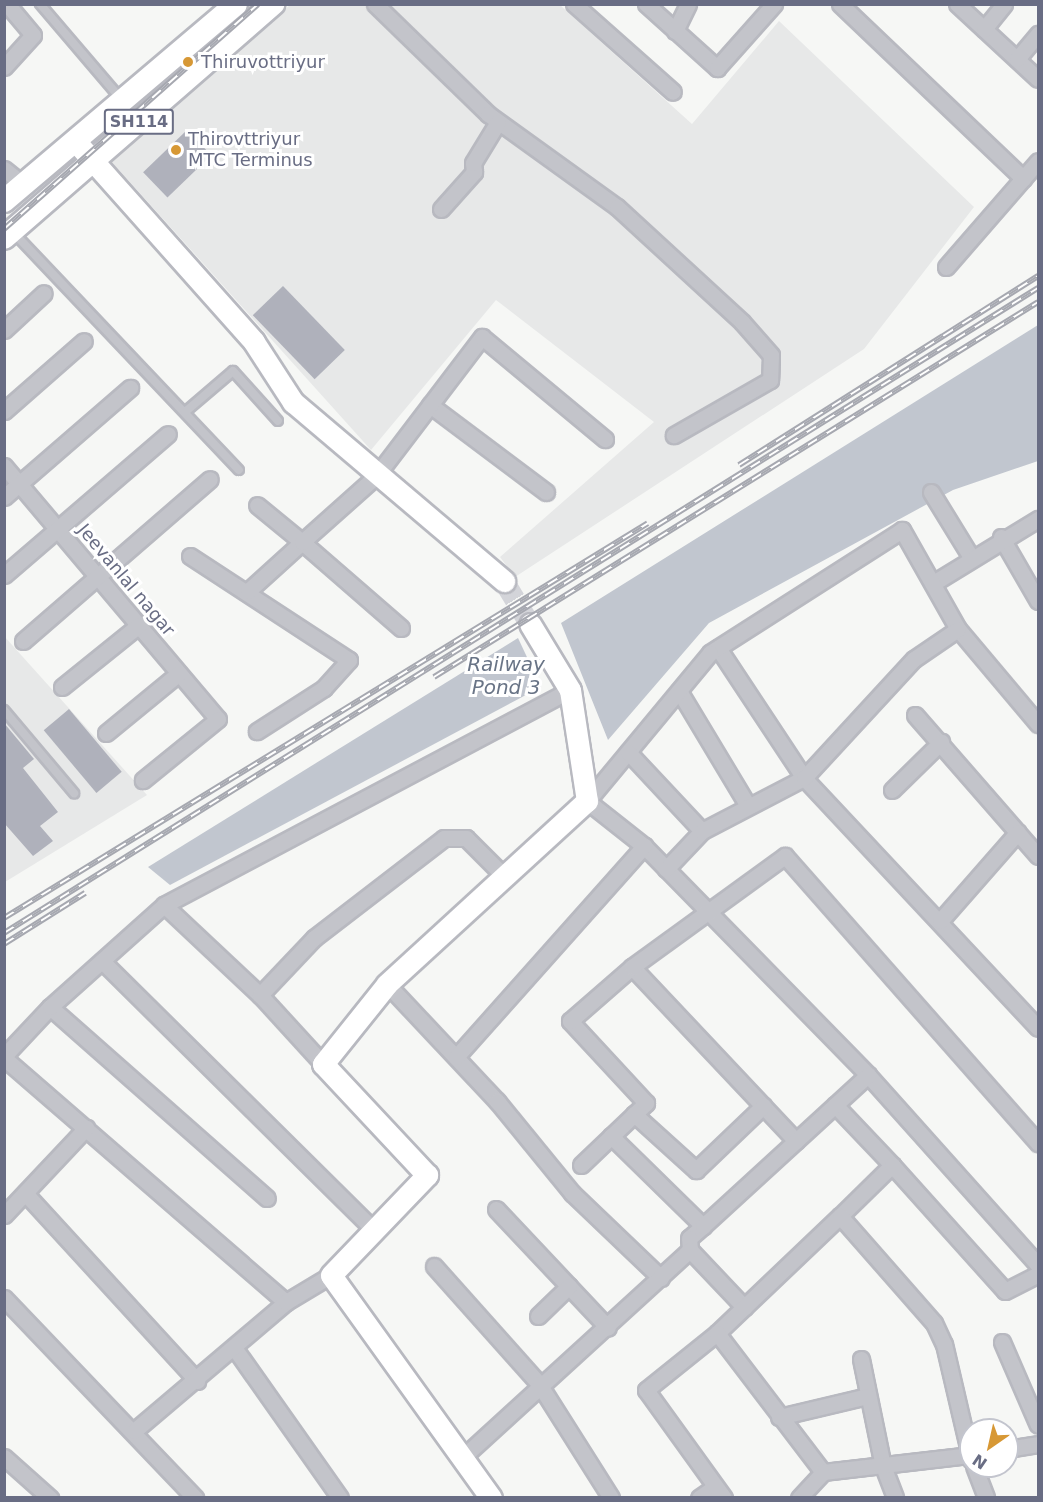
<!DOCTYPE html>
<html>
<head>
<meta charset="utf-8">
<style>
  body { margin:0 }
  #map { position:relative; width:1043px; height:1502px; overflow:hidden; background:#f6f7f5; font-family:"DejaVu Sans",sans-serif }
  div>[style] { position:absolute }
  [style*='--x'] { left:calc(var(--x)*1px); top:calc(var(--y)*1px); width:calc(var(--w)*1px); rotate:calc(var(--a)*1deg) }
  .built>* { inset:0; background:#e7e8e8 }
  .water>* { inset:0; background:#c1c6cf }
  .building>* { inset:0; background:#afb1bb; transform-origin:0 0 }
  .secondary-tunnel>* { height:21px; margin-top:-10.5px; transform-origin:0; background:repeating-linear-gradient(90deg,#d3d4d9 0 21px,transparent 0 31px) }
  .roads { filter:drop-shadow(2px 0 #b8b9c0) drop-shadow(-2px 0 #b8b9c0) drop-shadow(0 2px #b8b9c0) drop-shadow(0 -2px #b8b9c0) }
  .lane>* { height:8px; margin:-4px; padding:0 4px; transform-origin:4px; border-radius:4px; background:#c3c4ca }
  .street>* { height:15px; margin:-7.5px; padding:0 7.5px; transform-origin:7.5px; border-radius:7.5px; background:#c3c4ca }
  .secondary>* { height:21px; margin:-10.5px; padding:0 10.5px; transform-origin:10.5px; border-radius:10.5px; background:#fff }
  .primary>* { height:22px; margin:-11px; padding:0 11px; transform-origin:11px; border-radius:11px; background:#fff }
  .rail>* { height:6px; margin-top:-3px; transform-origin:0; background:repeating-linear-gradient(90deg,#fff 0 11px,#a6a8b0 0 22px); box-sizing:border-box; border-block:2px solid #a6a8b0 }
  .dots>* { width:16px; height:16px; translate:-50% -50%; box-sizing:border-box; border:3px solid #fff; border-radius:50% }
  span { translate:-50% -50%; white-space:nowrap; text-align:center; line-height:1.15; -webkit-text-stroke:6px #fff; paint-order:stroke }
  .shield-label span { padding:2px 4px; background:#fff; border:2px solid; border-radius:4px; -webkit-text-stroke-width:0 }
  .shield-label { font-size:16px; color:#696d84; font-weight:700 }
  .poi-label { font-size:18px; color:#696d84 }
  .left { translate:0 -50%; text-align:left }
  .street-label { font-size:18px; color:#696d84 }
  .water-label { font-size:20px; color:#697486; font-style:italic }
  .frame { position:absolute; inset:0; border:6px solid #696d84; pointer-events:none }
  .north { position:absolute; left:959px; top:1418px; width:60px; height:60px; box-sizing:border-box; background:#fff; border:2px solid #c3c5ce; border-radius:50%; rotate:214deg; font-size:16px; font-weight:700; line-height:24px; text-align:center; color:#696d84 }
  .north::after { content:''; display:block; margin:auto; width:21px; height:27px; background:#d79835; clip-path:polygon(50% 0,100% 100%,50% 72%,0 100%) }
</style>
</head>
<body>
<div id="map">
  <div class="built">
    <i style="clip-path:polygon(290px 5px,560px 5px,692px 124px,779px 21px,974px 207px,864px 349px,515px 577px,500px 557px,654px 422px,496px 300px,371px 450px,111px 161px)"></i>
    <i style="clip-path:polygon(4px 636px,147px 795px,5px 882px,4px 882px)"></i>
  </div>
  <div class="water">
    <i style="clip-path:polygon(1038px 325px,1038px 461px,953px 490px,709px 623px,608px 740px,561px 623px)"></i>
    <i style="clip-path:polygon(518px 638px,541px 687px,170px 885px,148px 867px)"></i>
  </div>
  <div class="building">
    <i style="left:187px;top:130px;width:35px;height:61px;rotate:46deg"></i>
    <i style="left:283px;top:286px;width:89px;height:42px;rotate:46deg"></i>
    <i style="left:69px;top:709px;width:82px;height:33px;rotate:50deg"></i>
    <i style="clip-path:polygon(4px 723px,34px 759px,23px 768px,58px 812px,40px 826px,53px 841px,33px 856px,4px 823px)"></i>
  </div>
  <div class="secondary-tunnel">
    <i style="--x:504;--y:581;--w:50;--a:58.8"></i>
  </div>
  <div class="roads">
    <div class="lane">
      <i style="--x:40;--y:4;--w:125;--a:49.5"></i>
      <i style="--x:13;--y:232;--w:328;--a:46.5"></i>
      <i style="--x:185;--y:412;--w:63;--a:-40.5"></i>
      <i style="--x:233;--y:371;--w:67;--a:48"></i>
      <i style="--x:4;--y:710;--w:109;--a:49.9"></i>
    </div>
    <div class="street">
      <i style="--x:375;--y:4;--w:158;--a:44.2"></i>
      <i style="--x:488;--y:114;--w:159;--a:35.8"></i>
      <i style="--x:617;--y:207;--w:170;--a:42.6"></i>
      <i style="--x:742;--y:322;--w:44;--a:48.7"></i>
      <i style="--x:771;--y:355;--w:25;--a:92"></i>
      <i style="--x:770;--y:380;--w:111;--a:150.2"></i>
      <i style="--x:574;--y:4;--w:132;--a:41.6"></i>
      <i style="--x:646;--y:4;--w:96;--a:42"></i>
      <i style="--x:717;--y:68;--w:86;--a:-48.3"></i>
      <i style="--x:840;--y:4;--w:253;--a:43.6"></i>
      <i style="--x:957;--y:4;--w:110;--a:42.8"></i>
      <i style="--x:984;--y:29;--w:32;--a:-51"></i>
      <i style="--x:675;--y:31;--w:30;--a:-64"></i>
      <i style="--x:1017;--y:59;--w:33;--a:-50"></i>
      <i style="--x:4;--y:67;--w:43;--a:-47.8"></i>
      <i style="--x:33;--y:35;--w:40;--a:-130"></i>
      <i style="--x:4;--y:169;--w:26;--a:39"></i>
      <i style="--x:441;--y:209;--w:50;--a:-48.3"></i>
      <i style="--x:474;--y:172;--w:9;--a:-96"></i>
      <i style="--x:473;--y:163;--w:48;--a:-58.6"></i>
      <i style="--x:946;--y:267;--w:140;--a:-49"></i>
      <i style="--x:4;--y:330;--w:54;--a:-42.8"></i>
      <i style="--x:430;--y:405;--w:145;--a:36.9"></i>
      <i style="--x:4;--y:411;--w:106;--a:-41.2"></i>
      <i style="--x:4;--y:466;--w:331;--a:49.8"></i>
      <i style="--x:218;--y:719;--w:97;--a:140.9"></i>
      <i style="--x:931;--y:492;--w:76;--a:58.4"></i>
      <i style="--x:4;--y:497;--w:167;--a:-40.9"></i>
      <i style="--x:1001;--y:537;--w:74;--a:60"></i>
      <i style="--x:190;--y:556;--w:190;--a:33.2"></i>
      <i style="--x:349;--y:660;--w:38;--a:132"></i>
      <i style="--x:324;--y:688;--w:80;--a:147.3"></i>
      <i style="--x:4;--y:575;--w:216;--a:-40.7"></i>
      <i style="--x:935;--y:582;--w:121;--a:-31.5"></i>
      <i style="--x:248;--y:591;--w:73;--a:-42.2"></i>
      <i style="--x:302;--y:542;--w:58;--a:-140.6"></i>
      <i style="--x:401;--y:628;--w:131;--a:-139"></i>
      <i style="--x:302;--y:542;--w:99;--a:-41.7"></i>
      <i style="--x:376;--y:476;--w:175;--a:-52.7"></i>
      <i style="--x:482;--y:337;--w:160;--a:39.7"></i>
      <i style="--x:23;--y:641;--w:247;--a:-40.9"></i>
      <i style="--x:718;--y:648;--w:156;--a:56.5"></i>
      <i style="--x:804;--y:778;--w:342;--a:46.9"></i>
      <i style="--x:62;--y:687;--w:99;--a:-38.8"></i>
      <i style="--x:679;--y:691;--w:134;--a:59"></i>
      <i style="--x:915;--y:715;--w:187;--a:48.9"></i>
      <i style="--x:1038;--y:724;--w:124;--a:-130.1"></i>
      <i style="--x:958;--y:629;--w:114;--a:-119.5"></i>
      <i style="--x:902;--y:530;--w:228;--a:147.4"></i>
      <i style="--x:710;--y:653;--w:192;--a:129.7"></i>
      <i style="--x:587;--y:801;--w:73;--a:38.3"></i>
      <i style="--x:644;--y:846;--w:320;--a:45.6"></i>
      <i style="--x:868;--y:1075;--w:255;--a:48.2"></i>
      <i style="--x:106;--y:733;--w:94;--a:-39.4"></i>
      <i style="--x:628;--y:752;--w:108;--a:46.9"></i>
      <i style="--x:892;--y:790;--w:69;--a:-44.4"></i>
      <i style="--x:666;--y:869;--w:52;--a:-46.5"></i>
      <i style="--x:702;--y:831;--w:115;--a:-27.5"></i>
      <i style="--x:804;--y:778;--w:162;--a:-47.3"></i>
      <i style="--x:914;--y:659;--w:53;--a:-34.3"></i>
      <i style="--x:164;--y:905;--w:132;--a:43.2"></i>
      <i style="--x:260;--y:995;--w:93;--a:47.6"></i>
      <i style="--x:940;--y:921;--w:118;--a:-48.8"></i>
      <i style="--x:102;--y:961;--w:380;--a:44.7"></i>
      <i style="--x:632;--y:967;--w:239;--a:46.7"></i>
      <i style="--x:387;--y:984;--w:161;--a:46.8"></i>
      <i style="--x:497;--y:1101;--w:119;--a:50.8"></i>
      <i style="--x:572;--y:1193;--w:123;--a:43.7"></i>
      <i style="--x:260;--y:995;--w:79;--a:-46.5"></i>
      <i style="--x:314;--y:938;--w:164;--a:-37.6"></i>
      <i style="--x:444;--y:838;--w:22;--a:0"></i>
      <i style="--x:466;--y:838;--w:55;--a:45"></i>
      <i style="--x:50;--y:1007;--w:289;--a:41.4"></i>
      <i style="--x:4;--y:1056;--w:67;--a:-46.8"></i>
      <i style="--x:50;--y:1007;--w:153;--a:-41.8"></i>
      <i style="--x:164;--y:905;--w:459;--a:-27.9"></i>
      <i style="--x:456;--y:1057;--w:283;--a:-48.3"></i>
      <i style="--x:4;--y:1058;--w:373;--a:40.9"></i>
      <i style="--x:835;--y:1105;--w:83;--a:46.5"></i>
      <i style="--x:634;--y:1114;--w:84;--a:42.1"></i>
      <i style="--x:696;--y:1170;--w:93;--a:-43.7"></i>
      <i style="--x:611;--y:1136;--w:129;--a:44.4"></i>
      <i style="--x:703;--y:1226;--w:18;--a:139"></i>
      <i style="--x:689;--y:1238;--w:12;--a:85"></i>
      <i style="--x:690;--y:1250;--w:79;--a:46.5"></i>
      <i style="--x:581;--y:1165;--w:90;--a:-43.6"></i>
      <i style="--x:646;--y:1103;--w:112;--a:-132.8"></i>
      <i style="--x:570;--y:1021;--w:82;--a:-41.1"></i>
      <i style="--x:632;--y:967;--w:189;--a:-36"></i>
      <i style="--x:785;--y:856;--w:383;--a:48.6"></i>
      <i style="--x:25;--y:1193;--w:255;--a:47.5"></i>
      <i style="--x:496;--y:1209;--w:163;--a:46.7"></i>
      <i style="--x:4;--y:1215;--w:120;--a:-46.7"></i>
      <i style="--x:840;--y:1216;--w:73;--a:-44.4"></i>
      <i style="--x:892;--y:1165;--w:169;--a:48.1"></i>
      <i style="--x:1005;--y:1291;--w:37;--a:-27"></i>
      <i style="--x:703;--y:1226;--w:224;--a:-42.5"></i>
      <i style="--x:434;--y:1266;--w:158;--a:48.3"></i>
      <i style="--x:539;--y:1384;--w:135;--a:57.7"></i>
      <i style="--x:4;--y:1298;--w:277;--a:46.3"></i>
      <i style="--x:538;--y:1316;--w:43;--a:-44.1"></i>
      <i style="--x:717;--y:1333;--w:170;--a:-43.6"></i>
      <i style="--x:840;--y:1216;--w:142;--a:48.7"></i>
      <i style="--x:934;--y:1323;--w:23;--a:65"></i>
      <i style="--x:944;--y:1344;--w:119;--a:76.9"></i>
      <i style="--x:1002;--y:1342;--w:90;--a:66.6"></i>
      <i style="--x:235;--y:1349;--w:182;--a:54.8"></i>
      <i style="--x:861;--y:1359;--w:109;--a:78.4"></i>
      <i style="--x:883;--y:1466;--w:34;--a:69"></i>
      <i style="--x:779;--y:1417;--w:91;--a:-13.3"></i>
      <i style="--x:134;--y:1431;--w:199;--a:-40.3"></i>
      <i style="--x:286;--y:1302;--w:52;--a:-31"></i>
      <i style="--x:1007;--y:1449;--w:31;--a:-9"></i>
      <i style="--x:4;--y:1457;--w:62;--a:41.7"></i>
      <i style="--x:463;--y:1457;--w:307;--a:-42.4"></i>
      <i style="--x:974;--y:1466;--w:34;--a:69"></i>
      <i style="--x:699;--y:1498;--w:19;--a:-35"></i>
      <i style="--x:724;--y:1498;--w:133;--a:-125.8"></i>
      <i style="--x:646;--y:1390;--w:91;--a:-38.8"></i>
      <i style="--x:717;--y:1333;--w:175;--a:52.7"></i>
      <i style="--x:823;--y:1472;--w:149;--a:-6.6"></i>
      <i style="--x:799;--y:1498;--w:35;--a:-47"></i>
    </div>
    <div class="secondary">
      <i style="--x:77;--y:143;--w:266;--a:48.3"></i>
      <i style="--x:254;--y:342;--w:72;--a:57"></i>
      <i style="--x:293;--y:402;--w:277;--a:40.3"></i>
      <i style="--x:491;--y:1498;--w:274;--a:-125.7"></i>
      <i style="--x:331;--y:1275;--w:139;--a:-46.2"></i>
      <i style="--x:427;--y:1175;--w:152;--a:-133.1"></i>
      <i style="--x:323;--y:1064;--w:102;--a:-51.3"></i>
      <i style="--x:387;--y:984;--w:271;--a:-42.5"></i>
      <i style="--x:587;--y:801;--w:112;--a:-98.7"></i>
      <i style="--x:570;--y:690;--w:77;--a:-121.2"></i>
    </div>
    <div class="primary">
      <i style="--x:4;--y:201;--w:304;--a:-40.3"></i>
      <i style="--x:4;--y:238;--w:357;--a:-41"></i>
    </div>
  </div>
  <div class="rail">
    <i style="--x:4;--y:229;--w:339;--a:-41.5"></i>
    <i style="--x:739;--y:465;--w:354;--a:-32.3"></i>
    <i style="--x:434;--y:677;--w:711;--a:-31.83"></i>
    <i style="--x:4;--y:918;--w:755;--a:-31.52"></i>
    <i style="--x:4;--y:933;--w:1219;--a:-31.96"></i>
    <i style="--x:4;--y:944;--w:96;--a:-32.2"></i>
  </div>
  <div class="dots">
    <i style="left:188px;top:62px;background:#d79835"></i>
    <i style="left:176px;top:150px;background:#d79835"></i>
  </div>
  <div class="shield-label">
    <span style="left:139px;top:122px">SH114</span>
  </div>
  <div class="poi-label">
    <span class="left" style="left:201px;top:62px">Thiruvottriyur</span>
    <span class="left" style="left:188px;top:150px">Thirovttriyur<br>MTC Terminus</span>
  </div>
  <div class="street-label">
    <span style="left:126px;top:580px;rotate:50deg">Jeevanlal nagar</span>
  </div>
  <div class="water-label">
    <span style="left:506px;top:676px">Railway<br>Pond 3</span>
  </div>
  <div class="frame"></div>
  <div class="north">N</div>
</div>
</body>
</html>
